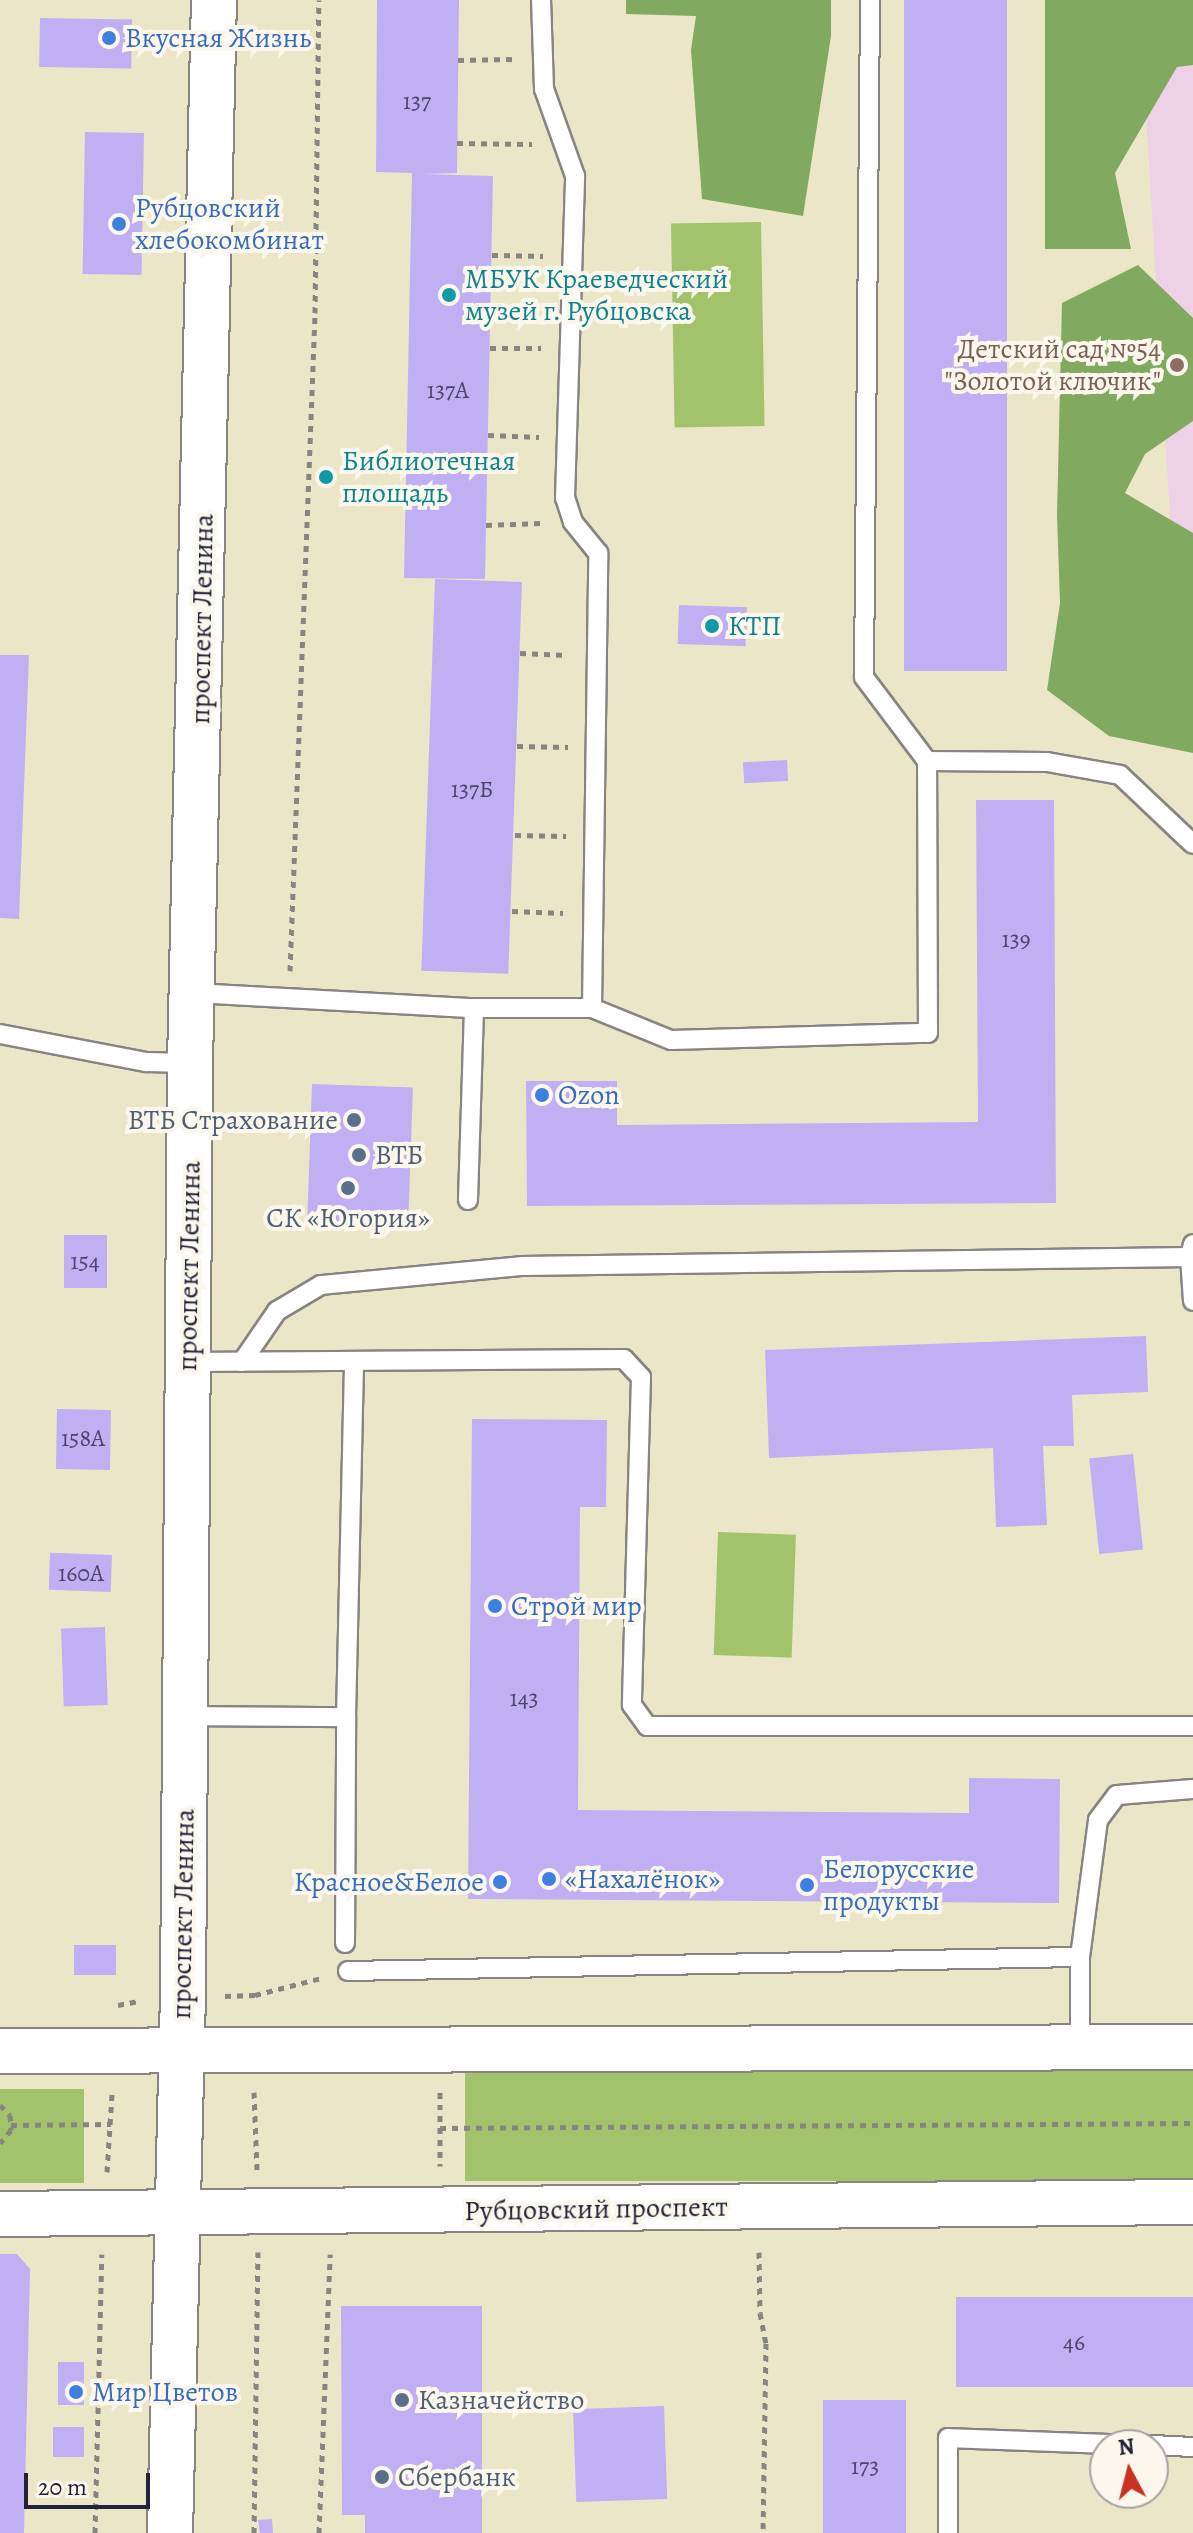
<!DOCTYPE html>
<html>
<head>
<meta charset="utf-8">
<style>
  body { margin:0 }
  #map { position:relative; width:1193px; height:2533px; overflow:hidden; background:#ece6c9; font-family:Alegreya,serif }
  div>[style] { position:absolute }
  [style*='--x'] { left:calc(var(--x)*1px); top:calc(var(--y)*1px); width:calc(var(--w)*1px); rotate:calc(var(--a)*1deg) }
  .built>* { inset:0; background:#eed0e7 }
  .green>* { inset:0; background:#a2c36c; transform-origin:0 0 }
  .forest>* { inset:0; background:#81a960 }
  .building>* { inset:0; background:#c0b0f3; transform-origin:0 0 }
  .path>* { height:5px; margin-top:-2.5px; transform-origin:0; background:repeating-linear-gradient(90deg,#878482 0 6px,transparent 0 12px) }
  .roads { filter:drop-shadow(2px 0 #878482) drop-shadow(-2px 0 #878482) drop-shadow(0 2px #878482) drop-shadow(0 -2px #878482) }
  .lane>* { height:18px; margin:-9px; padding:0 9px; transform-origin:9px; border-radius:9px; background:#fff }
  .secondary>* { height:44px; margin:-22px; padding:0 22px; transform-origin:22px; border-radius:22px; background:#fff }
  .dots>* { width:22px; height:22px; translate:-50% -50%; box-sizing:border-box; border:4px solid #fbf7ec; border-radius:50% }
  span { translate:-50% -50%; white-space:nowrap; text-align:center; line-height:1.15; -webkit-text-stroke:8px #fbf7ec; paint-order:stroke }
  .number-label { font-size:24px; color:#4a4669 }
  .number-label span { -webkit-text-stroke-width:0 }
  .shop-label { font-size:28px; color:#366cbe }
  .left { translate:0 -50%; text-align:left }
  .right { translate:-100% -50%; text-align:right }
  .culture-label { font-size:28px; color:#0d838f }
  .education-label { font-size:28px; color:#785e54 }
  .street-label { font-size:28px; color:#22223b }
  .service-label { font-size:28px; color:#4e5e75 }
  .north { position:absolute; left:1089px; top:2429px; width:80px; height:80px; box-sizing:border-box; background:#fbf7ec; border:2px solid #a4a2a5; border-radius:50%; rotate:353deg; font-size:22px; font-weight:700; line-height:32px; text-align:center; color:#22223b }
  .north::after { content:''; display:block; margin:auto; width:28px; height:36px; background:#c8321e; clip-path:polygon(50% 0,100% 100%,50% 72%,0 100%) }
  .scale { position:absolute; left:24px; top:2473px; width:126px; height:36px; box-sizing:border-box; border:4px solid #22223b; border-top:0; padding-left:10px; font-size:24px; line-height:28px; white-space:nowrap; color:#22223b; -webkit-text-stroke:6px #fbf7ec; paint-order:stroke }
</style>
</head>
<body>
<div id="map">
  <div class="built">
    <i style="clip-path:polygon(1193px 43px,1193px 684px,1180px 684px,1142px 47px)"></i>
  </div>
  <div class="green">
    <i style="left:761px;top:222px;width:204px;height:90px;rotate:89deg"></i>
    <i style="left:718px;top:1532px;width:78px;height:123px;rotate:2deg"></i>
    <i style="left:1193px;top:2069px;width:112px;height:728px;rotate:90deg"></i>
    <i style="left:84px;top:2089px;width:94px;height:84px;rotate:90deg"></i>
  </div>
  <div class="forest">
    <i style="clip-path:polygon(626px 0,831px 0,831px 36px,803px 216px,702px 199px,691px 50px,696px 16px,626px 14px)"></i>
    <i style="clip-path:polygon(1045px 0,1193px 0,1193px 65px,1177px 67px,1115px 173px,1131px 249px,1045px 249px)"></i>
    <i style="clip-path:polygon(1138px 265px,1193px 318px,1193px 421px,1145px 454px,1125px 493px,1193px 533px,1193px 753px,1109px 736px,1047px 690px,1060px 603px,1057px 515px,1062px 303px)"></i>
  </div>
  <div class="building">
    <i style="clip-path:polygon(377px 0,459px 0,457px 173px,423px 174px,493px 176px,485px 579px,404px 578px,412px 173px,376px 172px)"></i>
    <i style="left:904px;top:0;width:103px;height:671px"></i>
    <i style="left:40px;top:18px;width:92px;height:49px;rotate:1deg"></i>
    <i style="left:144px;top:133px;width:142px;height:59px;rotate:91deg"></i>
    <i style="left:435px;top:579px;width:87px;height:392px;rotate:2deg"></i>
    <i style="left:679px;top:605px;width:68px;height:39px;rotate:2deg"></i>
    <i style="clip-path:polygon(0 655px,29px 655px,19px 919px,0 918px)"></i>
    <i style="left:787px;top:760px;width:21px;height:44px;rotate:87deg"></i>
    <i style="clip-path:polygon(976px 800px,1054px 800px,1056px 1203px,527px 1206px,526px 1081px,617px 1081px,617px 1125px,978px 1122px)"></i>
    <i style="left:312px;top:1084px;width:101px;height:138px;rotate:2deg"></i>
    <i style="left:107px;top:1235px;width:53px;height:43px;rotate:90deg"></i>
    <i style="clip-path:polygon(1146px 1336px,1148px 1392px,1072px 1395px,1074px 1446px,1043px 1446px,1047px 1525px,996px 1527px,993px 1448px,769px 1458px,765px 1350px)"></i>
    <i style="left:57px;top:1409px;width:54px;height:60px;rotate:1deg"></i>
    <i style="clip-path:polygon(472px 1419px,607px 1420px,606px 1507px,580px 1507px,578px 1810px,969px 1813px,969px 1778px,1060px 1779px,1059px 1903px,468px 1899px)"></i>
    <i style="left:1133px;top:1454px;width:96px;height:44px;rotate:84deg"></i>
    <i style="left:112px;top:1555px;width:37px;height:62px;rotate:92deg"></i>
    <i style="left:105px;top:1627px;width:78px;height:44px;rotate:88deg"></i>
    <i style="left:74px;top:1945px;width:42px;height:30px"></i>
    <i style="clip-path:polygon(0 2254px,17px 2254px,30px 2269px,24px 2533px,0 2533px)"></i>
    <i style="left:956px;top:2297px;width:237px;height:90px"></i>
    <i style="clip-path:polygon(341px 2306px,482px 2306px,482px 2533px,365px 2533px,365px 2515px,342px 2515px)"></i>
    <i style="left:58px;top:2362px;width:26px;height:43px"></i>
    <i style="left:823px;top:2400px;width:83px;height:133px"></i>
    <i style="left:664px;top:2406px;width:93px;height:91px;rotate:88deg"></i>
    <i style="left:53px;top:2427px;width:31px;height:30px"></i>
    <i style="clip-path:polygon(272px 2519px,273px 2533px,260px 2533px,258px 2520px)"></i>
  </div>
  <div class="path">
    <i style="--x:458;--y:60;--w:55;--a:-1"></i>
    <i style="--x:457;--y:143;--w:75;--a:0.8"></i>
    <i style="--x:492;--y:255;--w:51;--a:1.1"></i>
    <i style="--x:490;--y:348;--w:51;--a:0"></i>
    <i style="--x:488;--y:435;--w:51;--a:2.2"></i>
    <i style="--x:486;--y:525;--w:55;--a:-2.1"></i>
    <i style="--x:520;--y:653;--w:47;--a:2.4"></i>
    <i style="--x:517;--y:746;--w:51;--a:1.1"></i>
    <i style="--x:515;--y:835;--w:51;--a:1.1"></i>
    <i style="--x:512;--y:911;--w:51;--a:2.2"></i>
    <i style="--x:290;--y:971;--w:658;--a:-87.82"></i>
    <i style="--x:315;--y:313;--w:313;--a:-89.3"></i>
    <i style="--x:225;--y:1996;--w:30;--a:-2"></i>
    <i style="--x:255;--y:1995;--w:68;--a:-14.4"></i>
    <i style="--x:118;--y:2005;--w:21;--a:-11"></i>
    <i style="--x:254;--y:2092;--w:78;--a:87.8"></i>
    <i style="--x:440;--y:2092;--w:74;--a:90"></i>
    <i style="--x:0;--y:2105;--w:14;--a:45"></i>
    <i style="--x:10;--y:2115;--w:15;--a:86"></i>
    <i style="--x:11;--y:2130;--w:17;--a:130"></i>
    <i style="--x:11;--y:2125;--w:100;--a:-0.6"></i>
    <i style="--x:440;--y:2128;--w:753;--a:-0.38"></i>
    <i style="--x:107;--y:2172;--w:78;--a:-86.3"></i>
    <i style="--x:759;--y:2252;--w:61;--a:89.1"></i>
    <i style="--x:760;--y:2313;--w:31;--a:79"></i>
    <i style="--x:766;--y:2343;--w:190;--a:90.9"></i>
    <i style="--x:95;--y:2533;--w:279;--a:-88.6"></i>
    <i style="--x:254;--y:2533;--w:281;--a:-89.2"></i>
    <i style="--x:319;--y:2533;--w:279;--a:-87.7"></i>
  </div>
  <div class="roads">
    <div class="lane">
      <i style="--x:927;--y:761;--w:120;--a:0.5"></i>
      <i style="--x:1047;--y:762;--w:74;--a:10.1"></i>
      <i style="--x:1120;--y:775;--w:100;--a:43.4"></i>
      <i style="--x:194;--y:993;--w:280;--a:3.1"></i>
      <i style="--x:474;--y:1008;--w:118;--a:0"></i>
      <i style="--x:592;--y:1008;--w:455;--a:-89.2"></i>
      <i style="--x:598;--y:553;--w:40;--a:-129"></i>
      <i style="--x:573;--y:522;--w:25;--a:-108"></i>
      <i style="--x:565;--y:498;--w:322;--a:-88.2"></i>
      <i style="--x:575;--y:176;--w:92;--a:-109.6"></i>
      <i style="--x:544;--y:89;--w:89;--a:-91.9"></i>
      <i style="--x:592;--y:1008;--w:85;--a:22.1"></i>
      <i style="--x:671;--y:1040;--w:257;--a:-1.6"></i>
      <i style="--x:928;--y:1033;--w:272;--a:-90.2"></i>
      <i style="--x:927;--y:761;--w:105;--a:-126.9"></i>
      <i style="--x:864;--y:677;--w:677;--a:-89.49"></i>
      <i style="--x:0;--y:1034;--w:149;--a:10.9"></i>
      <i style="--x:146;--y:1062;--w:44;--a:1.3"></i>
      <i style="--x:468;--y:1200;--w:192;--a:-88.2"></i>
      <i style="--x:1190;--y:1257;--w:44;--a:86.1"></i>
      <i style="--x:188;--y:1362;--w:436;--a:-0.4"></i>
      <i style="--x:624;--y:1359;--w:25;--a:47"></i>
      <i style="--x:641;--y:1377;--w:328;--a:91.6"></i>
      <i style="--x:632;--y:1705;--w:26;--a:54"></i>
      <i style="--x:647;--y:1726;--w:546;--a:0"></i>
      <i style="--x:242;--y:1362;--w:62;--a:-55.5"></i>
      <i style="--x:277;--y:1311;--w:51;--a:-30.6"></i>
      <i style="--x:321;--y:1285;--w:202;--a:-5.4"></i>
      <i style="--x:522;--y:1266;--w:668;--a:-0.77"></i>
      <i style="--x:1190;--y:1257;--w:13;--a:-77"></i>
      <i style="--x:185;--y:1716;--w:161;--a:0.4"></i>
      <i style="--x:346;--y:1717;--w:354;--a:-88.7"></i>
      <i style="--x:345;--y:1943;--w:226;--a:-89.7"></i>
      <i style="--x:1080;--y:1957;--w:138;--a:-82.5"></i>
      <i style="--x:1098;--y:1820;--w:31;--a:-53"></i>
      <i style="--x:1117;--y:1795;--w:76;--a:-4.5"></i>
      <i style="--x:348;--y:1971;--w:732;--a:-1.1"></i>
      <i style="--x:1080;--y:1957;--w:91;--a:90"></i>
      <i style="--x:1153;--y:2445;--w:40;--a:2.9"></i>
      <i style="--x:948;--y:2533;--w:95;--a:-90"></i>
      <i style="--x:948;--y:2438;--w:193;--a:2.1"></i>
    </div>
    <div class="secondary">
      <i style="--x:0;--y:2051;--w:1193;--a:-0.19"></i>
      <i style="--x:0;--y:2214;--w:1193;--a:-0.58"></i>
      <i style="--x:170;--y:2533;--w:538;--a:-88.62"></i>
      <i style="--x:183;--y:1995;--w:932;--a:-89.57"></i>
      <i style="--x:190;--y:1063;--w:1063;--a:-88.71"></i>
    </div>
  </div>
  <div class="dots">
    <i style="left:109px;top:38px;background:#3f7fe0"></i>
    <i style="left:119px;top:224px;background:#3f7fe0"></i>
    <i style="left:449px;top:295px;background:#0f9aa8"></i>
    <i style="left:1177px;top:365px;background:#8d6e63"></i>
    <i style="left:326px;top:477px;background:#0f9aa8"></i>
    <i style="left:712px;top:626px;background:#0f9aa8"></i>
    <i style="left:542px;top:1095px;background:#3f7fe0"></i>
    <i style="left:354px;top:1120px;background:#5c6f8a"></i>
    <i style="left:359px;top:1155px;background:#5c6f8a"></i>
    <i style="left:348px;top:1188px;background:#5c6f8a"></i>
    <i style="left:495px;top:1606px;background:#3f7fe0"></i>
    <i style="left:549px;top:1879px;background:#3f7fe0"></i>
    <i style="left:500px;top:1882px;background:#3f7fe0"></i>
    <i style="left:807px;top:1885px;background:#3f7fe0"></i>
    <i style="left:76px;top:2392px;background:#3f7fe0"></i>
    <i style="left:402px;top:2400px;background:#5c6f8a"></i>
    <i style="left:382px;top:2477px;background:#5c6f8a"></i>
  </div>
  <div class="number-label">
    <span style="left:417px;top:102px">137</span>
    <span style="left:448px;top:391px">137А</span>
    <span style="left:472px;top:790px">137Б</span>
    <span style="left:1016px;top:940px">139</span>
    <span style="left:85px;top:1262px">154</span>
    <span style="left:83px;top:1439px">158А</span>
    <span style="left:81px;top:1574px">160А</span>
    <span style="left:524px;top:1699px">143</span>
    <span style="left:1074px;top:2343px">46</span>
    <span style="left:865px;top:2467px">173</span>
  </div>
  <div class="shop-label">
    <span class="left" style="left:125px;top:38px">Вкусная Жизнь</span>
    <span class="left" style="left:135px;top:224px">Рубцовский<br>хлебокомбинат</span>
    <span class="left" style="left:558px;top:1095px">Ozon</span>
    <span class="left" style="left:511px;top:1606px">Строй мир</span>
    <span class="left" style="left:823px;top:1885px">Белорусские<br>продукты</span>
    <span class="left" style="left:565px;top:1879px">«Нахалёнок»</span>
    <span class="right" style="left:484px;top:1882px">Красное&amp;Белое</span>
    <span class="left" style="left:92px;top:2392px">Мир Цветов</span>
  </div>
  <div class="culture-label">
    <span class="left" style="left:465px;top:295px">МБУК Краеведческий<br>музей г. Рубцовска</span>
    <span class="left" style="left:342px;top:477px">Библиотечная<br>площадь</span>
    <span class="left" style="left:728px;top:626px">КТП</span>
  </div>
  <div class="education-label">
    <span class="right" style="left:1161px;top:365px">Детский сад №54<br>"Золотой ключик"</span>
  </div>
  <div class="street-label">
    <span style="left:202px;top:619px;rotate:-89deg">проспект Ленина</span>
    <span style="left:189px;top:1266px;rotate:-89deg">проспект Ленина</span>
    <span style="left:183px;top:1914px;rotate:-89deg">проспект Ленина</span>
    <span style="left:596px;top:2209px;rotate:-1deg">Рубцовский проспект</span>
  </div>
  <div class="service-label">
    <span class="right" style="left:338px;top:1120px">ВТБ Страхование</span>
    <span class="left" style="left:375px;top:1155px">ВТБ</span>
    <span style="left:348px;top:1218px">СК «Югория»</span>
    <span class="left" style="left:418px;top:2400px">Казначейство</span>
    <span class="left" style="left:398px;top:2477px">Сбербанк</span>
  </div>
  <div class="north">N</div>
  <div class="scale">20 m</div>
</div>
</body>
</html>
